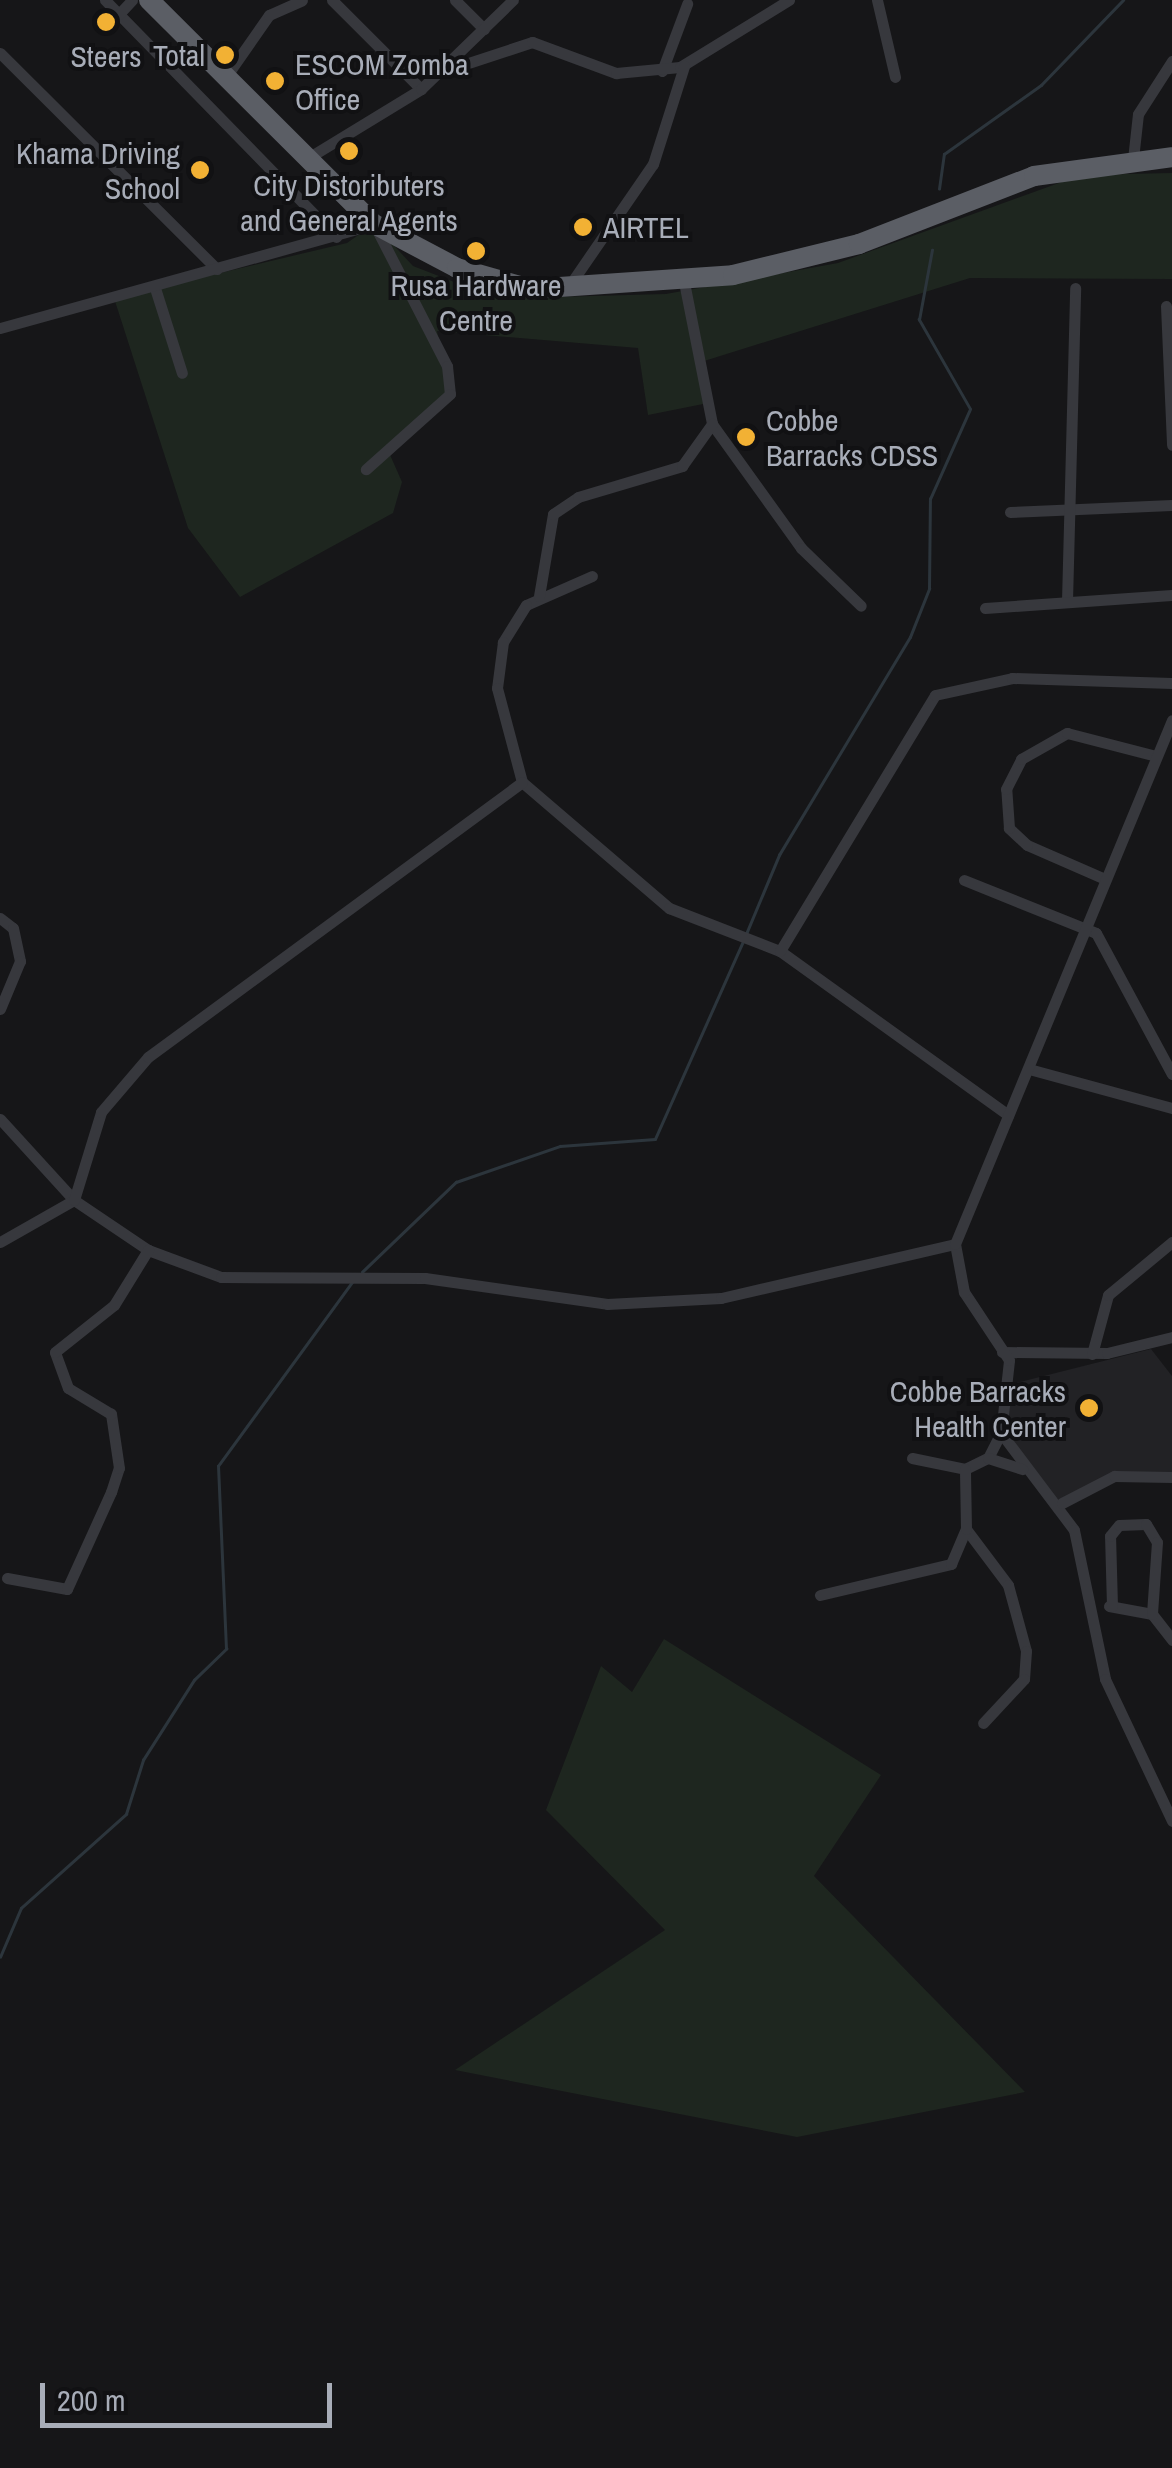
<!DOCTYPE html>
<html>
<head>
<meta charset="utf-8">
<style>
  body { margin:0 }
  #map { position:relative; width:1172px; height:2468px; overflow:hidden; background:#161618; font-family:"Archivo Narrow",sans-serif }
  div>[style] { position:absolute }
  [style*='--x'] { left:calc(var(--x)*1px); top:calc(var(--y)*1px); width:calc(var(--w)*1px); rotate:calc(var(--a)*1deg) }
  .built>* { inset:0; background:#222225 }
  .green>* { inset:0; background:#1e261f }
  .stream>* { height:2.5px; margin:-1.25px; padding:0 1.25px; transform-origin:1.25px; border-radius:1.25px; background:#2c353c }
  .minor>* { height:11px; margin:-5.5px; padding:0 5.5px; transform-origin:5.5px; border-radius:5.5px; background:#37383d }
  .trunk>* { height:20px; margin:-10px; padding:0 10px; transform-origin:10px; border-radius:10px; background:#5b5e65 }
  .dots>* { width:28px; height:28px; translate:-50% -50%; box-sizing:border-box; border:5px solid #111113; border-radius:50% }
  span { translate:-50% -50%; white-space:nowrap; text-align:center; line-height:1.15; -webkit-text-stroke:8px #111113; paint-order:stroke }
  .poi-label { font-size:30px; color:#a8adb8 }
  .right { translate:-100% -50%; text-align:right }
  .left { translate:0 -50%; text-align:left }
  .scale { position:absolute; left:40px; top:2383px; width:292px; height:45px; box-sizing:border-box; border:5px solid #a8adb8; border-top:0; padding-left:12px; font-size:30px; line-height:35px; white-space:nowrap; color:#a8adb8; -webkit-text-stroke:8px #111113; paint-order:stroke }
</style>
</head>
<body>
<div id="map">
  <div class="built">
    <i style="clip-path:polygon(1151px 1349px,1172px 1376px,1172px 1477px,1114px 1476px,1062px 1503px,1022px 1469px,1001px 1433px,1012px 1384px)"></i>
  </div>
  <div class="green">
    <i style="clip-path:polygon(1172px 173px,1172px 279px,970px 278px,701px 362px,708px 403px,648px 415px,638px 348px,437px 331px,450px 394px,387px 448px,402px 482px,393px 513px,240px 597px,188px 528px,114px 298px,347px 243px,374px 224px,413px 266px,462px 285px,517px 298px,666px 294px,838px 263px,1081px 175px)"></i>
    <i style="clip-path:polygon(664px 1639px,881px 1775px,814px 1876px,1025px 2092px,797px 2137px,455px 2070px,665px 1930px,546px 1810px,601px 1666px,632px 1692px)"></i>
  </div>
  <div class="stream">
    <i style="--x:939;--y:189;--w:35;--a:-82"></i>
    <i style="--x:944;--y:154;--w:119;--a:-35.4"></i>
    <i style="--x:1041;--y:85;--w:118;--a:-46"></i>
    <i style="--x:746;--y:934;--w:86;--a:-67.3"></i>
    <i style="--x:779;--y:855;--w:254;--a:-59"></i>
    <i style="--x:910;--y:637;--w:52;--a:-68.4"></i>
    <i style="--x:929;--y:589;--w:90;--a:-89.4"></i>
    <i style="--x:930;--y:499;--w:98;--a:-66"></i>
    <i style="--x:970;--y:409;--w:103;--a:-119.8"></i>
    <i style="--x:919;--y:320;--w:71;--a:-79.5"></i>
    <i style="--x:362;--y:1272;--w:130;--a:-43.8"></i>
    <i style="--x:456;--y:1182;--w:110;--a:-19.1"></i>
    <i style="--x:560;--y:1146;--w:95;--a:-4.2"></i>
    <i style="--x:655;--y:1139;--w:217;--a:-66"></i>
    <i style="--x:0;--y:1957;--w:53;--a:-66.8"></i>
    <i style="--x:21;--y:1908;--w:141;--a:-41.8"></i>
    <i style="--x:126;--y:1814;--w:57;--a:-72.5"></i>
    <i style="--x:143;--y:1760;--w:95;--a:-57.5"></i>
    <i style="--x:194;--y:1680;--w:45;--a:-44.1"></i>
    <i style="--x:226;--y:1649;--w:183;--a:-92.5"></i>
    <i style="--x:218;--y:1466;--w:229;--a:-53.9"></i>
  </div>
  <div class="minor">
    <i style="--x:105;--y:0;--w:331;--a:45.7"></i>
    <i style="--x:332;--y:0;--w:126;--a:45"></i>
    <i style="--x:455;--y:0;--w:41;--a:45"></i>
    <i style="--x:877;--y:0;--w:79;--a:76.8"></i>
    <i style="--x:119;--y:14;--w:19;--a:-47"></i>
    <i style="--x:0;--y:53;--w:306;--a:44.9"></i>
    <i style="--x:662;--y:71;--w:72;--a:-69.5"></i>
    <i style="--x:441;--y:72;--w:96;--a:-18.2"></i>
    <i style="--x:532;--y:42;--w:90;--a:20.3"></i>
    <i style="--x:616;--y:73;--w:64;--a:-5.4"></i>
    <i style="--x:680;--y:67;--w:128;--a:-31.6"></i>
    <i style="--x:225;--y:78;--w:77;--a:-55.1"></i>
    <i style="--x:269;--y:15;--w:36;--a:-24"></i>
    <i style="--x:308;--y:158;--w:132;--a:-31.4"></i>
    <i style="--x:421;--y:89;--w:128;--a:-44.1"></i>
    <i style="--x:1133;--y:159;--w:45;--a:-83.7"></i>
    <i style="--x:1138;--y:114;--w:63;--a:-57.3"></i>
    <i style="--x:684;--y:282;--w:145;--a:78.8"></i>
    <i style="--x:712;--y:424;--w:153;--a:54.3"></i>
    <i style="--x:801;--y:548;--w:83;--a:44"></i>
    <i style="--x:569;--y:286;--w:148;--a:-55.5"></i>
    <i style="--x:653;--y:164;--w:103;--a:-72.4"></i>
    <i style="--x:155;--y:288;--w:89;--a:72.4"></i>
    <i style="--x:1166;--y:306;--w:139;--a:87.5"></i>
    <i style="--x:0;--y:328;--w:388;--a:-15.5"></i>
    <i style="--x:374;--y:224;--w:160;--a:62.8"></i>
    <i style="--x:447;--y:366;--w:28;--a:84"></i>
    <i style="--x:450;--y:394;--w:113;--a:138.2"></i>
    <i style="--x:1010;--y:512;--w:162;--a:-2.5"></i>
    <i style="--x:592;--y:576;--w:72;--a:156.3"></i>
    <i style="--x:526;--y:605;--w:44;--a:121.9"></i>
    <i style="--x:503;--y:642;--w:46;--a:97.4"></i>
    <i style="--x:497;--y:688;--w:97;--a:75.1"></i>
    <i style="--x:522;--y:782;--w:194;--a:40.6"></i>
    <i style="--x:669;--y:908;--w:119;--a:21.2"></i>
    <i style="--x:780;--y:951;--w:281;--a:35.7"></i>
    <i style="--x:539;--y:596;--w:83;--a:-80.3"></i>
    <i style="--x:553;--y:514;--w:30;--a:-34"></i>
    <i style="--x:578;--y:497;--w:109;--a:-16.6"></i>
    <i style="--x:682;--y:466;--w:52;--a:-54.5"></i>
    <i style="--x:1067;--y:601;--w:313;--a:-88.5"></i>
    <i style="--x:985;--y:608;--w:187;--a:-4"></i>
    <i style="--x:1105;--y:879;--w:85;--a:-156.4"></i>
    <i style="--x:1027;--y:845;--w:25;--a:-137"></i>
    <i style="--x:1009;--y:828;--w:39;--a:-94"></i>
    <i style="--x:1006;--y:789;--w:34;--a:-63"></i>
    <i style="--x:1021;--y:759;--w:53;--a:-29.5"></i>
    <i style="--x:1067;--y:733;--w:92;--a:14.5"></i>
    <i style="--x:964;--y:880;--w:142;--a:21.9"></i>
    <i style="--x:1096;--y:933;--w:160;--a:61.7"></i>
    <i style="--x:0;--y:918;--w:16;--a:38"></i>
    <i style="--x:13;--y:928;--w:34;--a:78"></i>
    <i style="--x:20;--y:961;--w:52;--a:112.6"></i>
    <i style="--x:780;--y:951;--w:299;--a:-58.8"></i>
    <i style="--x:935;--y:695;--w:79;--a:-12.4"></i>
    <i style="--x:1012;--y:678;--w:160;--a:1.8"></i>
    <i style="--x:1029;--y:1069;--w:148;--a:15.3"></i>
    <i style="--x:0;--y:1119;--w:110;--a:47.6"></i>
    <i style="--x:74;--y:1200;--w:89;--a:34"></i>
    <i style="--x:148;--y:1250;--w:78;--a:20.3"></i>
    <i style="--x:221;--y:1277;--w:204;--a:0.3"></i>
    <i style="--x:425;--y:1278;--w:184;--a:8.1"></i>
    <i style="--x:607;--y:1304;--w:114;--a:-3"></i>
    <i style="--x:721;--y:1298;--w:240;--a:-13"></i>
    <i style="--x:0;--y:1242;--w:85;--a:-29.6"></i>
    <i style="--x:74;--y:1200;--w:92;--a:-72.9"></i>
    <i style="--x:101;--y:1112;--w:72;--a:-49.5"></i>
    <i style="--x:148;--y:1057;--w:464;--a:-36.3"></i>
    <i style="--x:1002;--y:1352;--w:105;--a:0.5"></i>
    <i style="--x:1107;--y:1353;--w:67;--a:-13.8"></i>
    <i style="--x:1092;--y:1354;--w:61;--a:-74.8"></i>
    <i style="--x:1108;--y:1295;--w:83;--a:-39.6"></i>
    <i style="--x:1001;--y:1433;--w:121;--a:53"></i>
    <i style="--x:1074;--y:1530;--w:152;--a:78.2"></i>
    <i style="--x:1105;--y:1679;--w:157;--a:64.7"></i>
    <i style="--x:912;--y:1458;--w:54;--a:11.7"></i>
    <i style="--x:965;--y:1469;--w:25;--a:-26"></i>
    <i style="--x:988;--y:1458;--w:28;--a:-63"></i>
    <i style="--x:1001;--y:1433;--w:73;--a:-83.7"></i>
    <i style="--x:1009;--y:1360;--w:82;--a:-123.5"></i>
    <i style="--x:964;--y:1292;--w:49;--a:-100.6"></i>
    <i style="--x:955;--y:1244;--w:567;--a:-67.5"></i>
    <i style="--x:988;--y:1458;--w:36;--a:18"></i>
    <i style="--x:1062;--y:1503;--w:59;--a:-27.4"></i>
    <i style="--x:1114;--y:1476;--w:58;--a:1"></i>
    <i style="--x:966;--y:1529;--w:70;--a:53.1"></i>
    <i style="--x:1008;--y:1585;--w:68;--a:74.7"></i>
    <i style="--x:1026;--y:1651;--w:28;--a:94"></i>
    <i style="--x:1024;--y:1679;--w:60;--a:133"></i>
    <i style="--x:7;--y:1578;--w:61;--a:10.4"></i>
    <i style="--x:67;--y:1589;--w:107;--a:-65.6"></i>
    <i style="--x:111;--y:1492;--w:25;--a:-72"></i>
    <i style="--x:119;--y:1468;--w:55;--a:-98.4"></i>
    <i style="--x:111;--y:1414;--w:50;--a:-148.8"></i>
    <i style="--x:68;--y:1388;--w:38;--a:-110"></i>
    <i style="--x:55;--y:1352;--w:75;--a:-38.5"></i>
    <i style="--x:114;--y:1305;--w:65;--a:-58.3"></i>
    <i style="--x:820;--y:1595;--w:135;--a:-13.3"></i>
    <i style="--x:951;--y:1564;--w:38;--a:-67"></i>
    <i style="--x:966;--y:1529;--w:60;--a:-91"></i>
    <i style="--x:1109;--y:1606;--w:44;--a:10.5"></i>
    <i style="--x:1152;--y:1614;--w:33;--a:52"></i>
    <i style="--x:1112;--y:1606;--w:70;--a:-91.6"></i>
    <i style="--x:1110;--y:1536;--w:14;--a:-51"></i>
    <i style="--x:1119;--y:1525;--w:27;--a:-2"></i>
    <i style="--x:1146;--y:1524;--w:21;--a:59"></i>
    <i style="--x:1157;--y:1542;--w:72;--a:94"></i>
  </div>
  <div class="trunk">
    <i style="--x:149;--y:0;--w:317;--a:44.9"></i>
    <i style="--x:374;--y:224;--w:94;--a:27.9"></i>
    <i style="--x:457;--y:268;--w:76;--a:16"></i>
    <i style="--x:530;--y:289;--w:203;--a:-3.9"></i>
    <i style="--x:733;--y:275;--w:130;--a:-13.8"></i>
    <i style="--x:859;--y:244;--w:188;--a:-21.2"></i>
    <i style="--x:1034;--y:176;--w:139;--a:-7.8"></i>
  </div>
  <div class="dots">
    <i style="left:106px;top:22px;background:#f2b134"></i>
    <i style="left:225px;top:55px;background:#f2b134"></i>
    <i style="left:275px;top:81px;background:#f2b134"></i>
    <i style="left:349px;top:151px;background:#f2b134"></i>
    <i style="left:200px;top:170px;background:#f2b134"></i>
    <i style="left:583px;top:227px;background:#f2b134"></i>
    <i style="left:476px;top:251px;background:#f2b134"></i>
    <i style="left:746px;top:437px;background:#f2b134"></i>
    <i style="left:1089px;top:1408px;background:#f2b134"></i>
  </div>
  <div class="poi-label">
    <span class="right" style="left:205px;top:55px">Total</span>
    <span style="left:106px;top:56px">Steers</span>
    <span class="left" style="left:295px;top:81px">ESCOM Zomba<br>Office</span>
    <span class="right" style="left:180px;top:170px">Khama Driving<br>School</span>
    <span style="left:349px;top:202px">City Distoributers<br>and General Agents</span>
    <span class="left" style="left:603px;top:227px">AIRTEL</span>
    <span style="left:476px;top:302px">Rusa Hardware<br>Centre</span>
    <span class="left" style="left:766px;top:437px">Cobbe<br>Barracks CDSS</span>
    <span class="right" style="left:1066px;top:1408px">Cobbe Barracks<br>Health Center</span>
  </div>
  <div class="scale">200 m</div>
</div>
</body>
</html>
